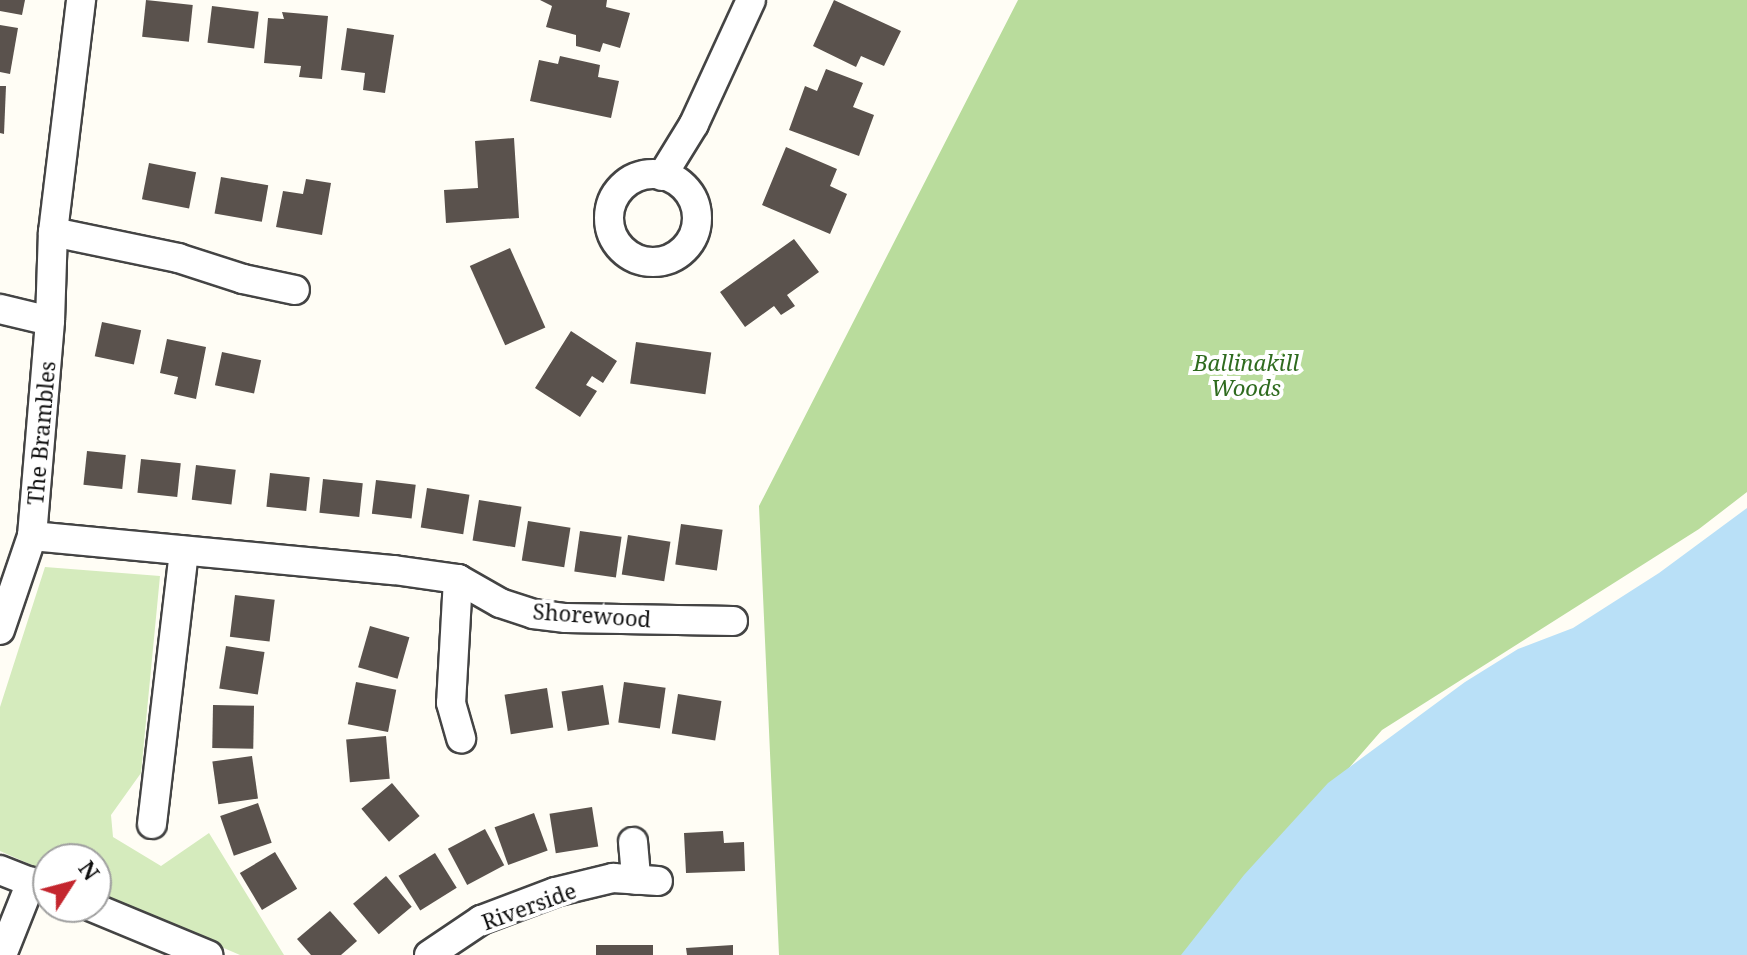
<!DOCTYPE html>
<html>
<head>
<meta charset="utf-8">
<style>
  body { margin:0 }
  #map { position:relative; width:1747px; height:955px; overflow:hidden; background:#fffdf5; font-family:"Noto Serif",serif }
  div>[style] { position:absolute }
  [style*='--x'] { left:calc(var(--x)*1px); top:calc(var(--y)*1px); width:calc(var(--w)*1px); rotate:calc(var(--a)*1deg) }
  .green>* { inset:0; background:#d5ebbd }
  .forest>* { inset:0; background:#b9dc9c }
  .water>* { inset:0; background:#b9e0f7 }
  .building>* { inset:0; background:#5a524d; transform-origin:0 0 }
  .roads { filter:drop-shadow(2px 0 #444) drop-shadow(-2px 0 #444) drop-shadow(0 2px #444) drop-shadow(0 -2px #444) }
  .street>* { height:28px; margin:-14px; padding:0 14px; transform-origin:14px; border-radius:14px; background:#fff }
  .street>.ring { margin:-14px; padding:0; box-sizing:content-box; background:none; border:28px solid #fff; border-radius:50% }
  span { translate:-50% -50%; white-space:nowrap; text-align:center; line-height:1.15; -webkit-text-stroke:8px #fff; paint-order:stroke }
  .park-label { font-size:22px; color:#2f6b1f; font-style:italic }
  .street-label { font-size:22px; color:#111 }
  .north { position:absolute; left:32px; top:843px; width:80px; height:80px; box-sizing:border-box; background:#fff; border:2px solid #a0a0a0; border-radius:50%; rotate:54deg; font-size:22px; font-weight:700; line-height:32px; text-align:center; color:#111 }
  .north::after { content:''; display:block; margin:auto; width:28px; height:36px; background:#c4262e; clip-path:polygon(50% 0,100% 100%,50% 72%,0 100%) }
</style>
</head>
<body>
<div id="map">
  <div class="green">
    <i style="clip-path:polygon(45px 567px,160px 576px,141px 773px,111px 815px,113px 837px,161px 866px,209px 833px,284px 955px,240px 955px,96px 893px,96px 859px,48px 859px,48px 872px,0 851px,0 707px)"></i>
  </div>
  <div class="forest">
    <i style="clip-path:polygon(1018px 0,1747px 0,1747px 492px,1699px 529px,1382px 730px,1186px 955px,779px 955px,759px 506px)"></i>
  </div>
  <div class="water">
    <i style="clip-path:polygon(1747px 508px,1747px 955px,1181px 955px,1244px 875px,1328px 783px,1465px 682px,1518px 649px,1573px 628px,1659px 573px)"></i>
  </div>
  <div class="building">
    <i style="clip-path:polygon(0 0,25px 0,22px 15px,0 11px)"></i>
    <i style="left:146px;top:0;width:47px;height:37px;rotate:6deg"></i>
    <i style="clip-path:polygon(540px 0,607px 0,606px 7px,630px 13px,620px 48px,603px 43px,600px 52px,576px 46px,576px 35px,546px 27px,552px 6px)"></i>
    <i style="clip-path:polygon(834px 0,901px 31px,884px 66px,861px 56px,856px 67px,813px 46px)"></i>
    <i style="left:212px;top:6px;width:47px;height:37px;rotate:7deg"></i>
    <i style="clip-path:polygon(282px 12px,328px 16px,322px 79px,299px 77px,301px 66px,264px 63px,268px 18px,284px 19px)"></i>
    <i style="clip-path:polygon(0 25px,18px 28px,10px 74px,0 72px)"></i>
    <i style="clip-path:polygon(347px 28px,394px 35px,385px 93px,363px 90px,365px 73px,341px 70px)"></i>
    <i style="clip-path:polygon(560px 56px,600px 65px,598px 77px,619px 81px,611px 118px,530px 101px,539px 60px,558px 64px)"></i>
    <i style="clip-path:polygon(826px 69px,863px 83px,853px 107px,874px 115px,859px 156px,789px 130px,805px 86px,817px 91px)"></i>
    <i style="clip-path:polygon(0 86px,6px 86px,4px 134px,0 133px)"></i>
    <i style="clip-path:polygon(514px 138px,519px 218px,446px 223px,444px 190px,478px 188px,475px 141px)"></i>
    <i style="clip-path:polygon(786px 147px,837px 169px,830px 186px,847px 194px,830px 234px,762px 205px)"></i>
    <i style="left:149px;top:163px;width:48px;height:37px;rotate:11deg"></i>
    <i style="left:221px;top:177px;width:48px;height:37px;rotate:10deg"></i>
    <i style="clip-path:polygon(306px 179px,331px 183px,322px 235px,276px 227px,283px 191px,303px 194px)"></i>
    <i style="clip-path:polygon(794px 239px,819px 272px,787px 295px,795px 306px,781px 315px,774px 306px,745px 327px,720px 292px)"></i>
    <i style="left:510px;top:248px;width:87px;height:44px;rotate:66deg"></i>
    <i style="left:102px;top:322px;width:40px;height:35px;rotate:12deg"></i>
    <i style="clip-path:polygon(571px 331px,617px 361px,603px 383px,592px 376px,586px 385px,597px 391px,580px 417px,535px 388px)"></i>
    <i style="clip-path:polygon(167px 339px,206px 347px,196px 399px,174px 394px,178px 377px,160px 373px)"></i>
    <i style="left:636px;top:342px;width:76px;height:42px;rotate:8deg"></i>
    <i style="left:222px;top:352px;width:40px;height:34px;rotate:12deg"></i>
    <i style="left:87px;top:451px;width:39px;height:34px;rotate:6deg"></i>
    <i style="left:141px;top:459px;width:40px;height:34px;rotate:6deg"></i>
    <i style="left:196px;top:465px;width:40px;height:35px;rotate:7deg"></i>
    <i style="left:270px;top:473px;width:40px;height:34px;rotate:6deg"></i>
    <i style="left:323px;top:479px;width:40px;height:34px;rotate:6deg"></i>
    <i style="left:376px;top:480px;width:40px;height:34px;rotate:7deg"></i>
    <i style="left:427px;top:488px;width:43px;height:40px;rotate:9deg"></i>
    <i style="left:479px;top:500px;width:43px;height:41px;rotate:9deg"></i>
    <i style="left:528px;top:521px;width:43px;height:40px;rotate:9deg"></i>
    <i style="left:681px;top:524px;width:42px;height:41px;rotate:8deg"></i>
    <i style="left:580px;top:531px;width:42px;height:41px;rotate:8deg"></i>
    <i style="left:628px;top:535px;width:43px;height:40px;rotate:9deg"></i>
    <i style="left:235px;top:595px;width:40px;height:42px;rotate:7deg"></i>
    <i style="left:370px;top:626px;width:41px;height:43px;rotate:16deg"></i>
    <i style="left:226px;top:646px;width:39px;height:43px;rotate:9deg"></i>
    <i style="left:356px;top:682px;width:41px;height:43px;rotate:11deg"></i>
    <i style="left:624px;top:682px;width:42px;height:41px;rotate:8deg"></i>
    <i style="left:603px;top:685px;width:40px;height:42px;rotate:81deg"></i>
    <i style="left:547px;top:688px;width:40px;height:43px;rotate:81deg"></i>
    <i style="left:678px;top:694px;width:44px;height:40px;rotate:9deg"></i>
    <i style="left:213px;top:705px;width:41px;height:43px;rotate:1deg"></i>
    <i style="left:386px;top:736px;width:43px;height:40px;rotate:85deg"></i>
    <i style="left:252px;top:756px;width:43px;height:40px;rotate:82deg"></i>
    <i style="left:392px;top:783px;width:43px;height:40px;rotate:50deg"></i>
    <i style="left:258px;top:803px;width:42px;height:40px;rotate:71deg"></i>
    <i style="left:592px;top:807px;width:40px;height:43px;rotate:81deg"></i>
    <i style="left:534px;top:813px;width:40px;height:42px;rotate:70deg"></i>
    <i style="left:485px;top:829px;width:41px;height:42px;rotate:62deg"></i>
    <i style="clip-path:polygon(723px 831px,724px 843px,744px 842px,745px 871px,686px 873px,684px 833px)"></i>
    <i style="left:275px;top:852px;width:43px;height:41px;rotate:59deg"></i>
    <i style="left:435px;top:853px;width:41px;height:43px;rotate:58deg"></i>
    <i style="left:386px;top:876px;width:40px;height:43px;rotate:50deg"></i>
    <i style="clip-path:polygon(330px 911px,357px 941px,341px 955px,311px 955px,297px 939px)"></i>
    <i style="left:653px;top:945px;width:10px;height:57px;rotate:90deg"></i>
    <i style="clip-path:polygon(733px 945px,733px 955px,687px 955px,686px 948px)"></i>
  </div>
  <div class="roads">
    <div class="street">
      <i class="ring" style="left:609px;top:174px;width:60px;height:60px"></i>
      <i style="--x:662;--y:176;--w:61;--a:-58.4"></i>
      <i style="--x:694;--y:124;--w:136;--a:-65.3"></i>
      <i style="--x:53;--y:232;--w:128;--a:11.7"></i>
      <i style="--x:178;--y:258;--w:68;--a:17.9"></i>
      <i style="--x:243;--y:279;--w:53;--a:11.9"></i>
      <i style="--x:0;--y:309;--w:51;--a:13.5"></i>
      <i style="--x:32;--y:536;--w:364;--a:5.4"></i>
      <i style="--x:394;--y:570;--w:65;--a:8"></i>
      <i style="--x:458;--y:579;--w:48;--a:29.7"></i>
      <i style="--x:500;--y:603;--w:35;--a:18"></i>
      <i style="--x:533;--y:614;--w:33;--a:7"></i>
      <i style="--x:566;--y:618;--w:167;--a:1"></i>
      <i style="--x:458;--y:579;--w:124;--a:93.2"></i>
      <i style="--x:451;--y:703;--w:37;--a:74"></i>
      <i style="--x:0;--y:630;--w:99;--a:-71.2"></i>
      <i style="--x:32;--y:536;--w:216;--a:-85.2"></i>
      <i style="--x:50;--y:321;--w:89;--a:-88.1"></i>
      <i style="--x:53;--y:232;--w:234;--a:-83.1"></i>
      <i style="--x:152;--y:824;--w:275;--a:-83.3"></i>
      <i style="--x:633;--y:842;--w:38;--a:85"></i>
      <i style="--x:0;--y:870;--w:52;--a:21.6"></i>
      <i style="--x:92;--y:907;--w:126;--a:22.5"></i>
      <i style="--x:2;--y:955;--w:79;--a:-68.3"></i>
      <i style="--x:429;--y:955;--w:63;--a:-33.9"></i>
      <i style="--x:481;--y:920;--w:79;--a:-20.7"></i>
      <i style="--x:555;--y:892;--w:60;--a:-13.6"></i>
      <i style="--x:613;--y:878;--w:45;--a:3.8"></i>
    </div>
  </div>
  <div class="park-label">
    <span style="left:1246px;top:375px">Ballinakill<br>Woods</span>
  </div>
  <div class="street-label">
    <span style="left:41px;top:433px;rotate:-85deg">The Brambles</span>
    <span style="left:592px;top:615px;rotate:4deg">Shorewood</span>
    <span style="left:529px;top:906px;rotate:-20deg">Riverside</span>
  </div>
  <div class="north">N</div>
</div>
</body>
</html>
